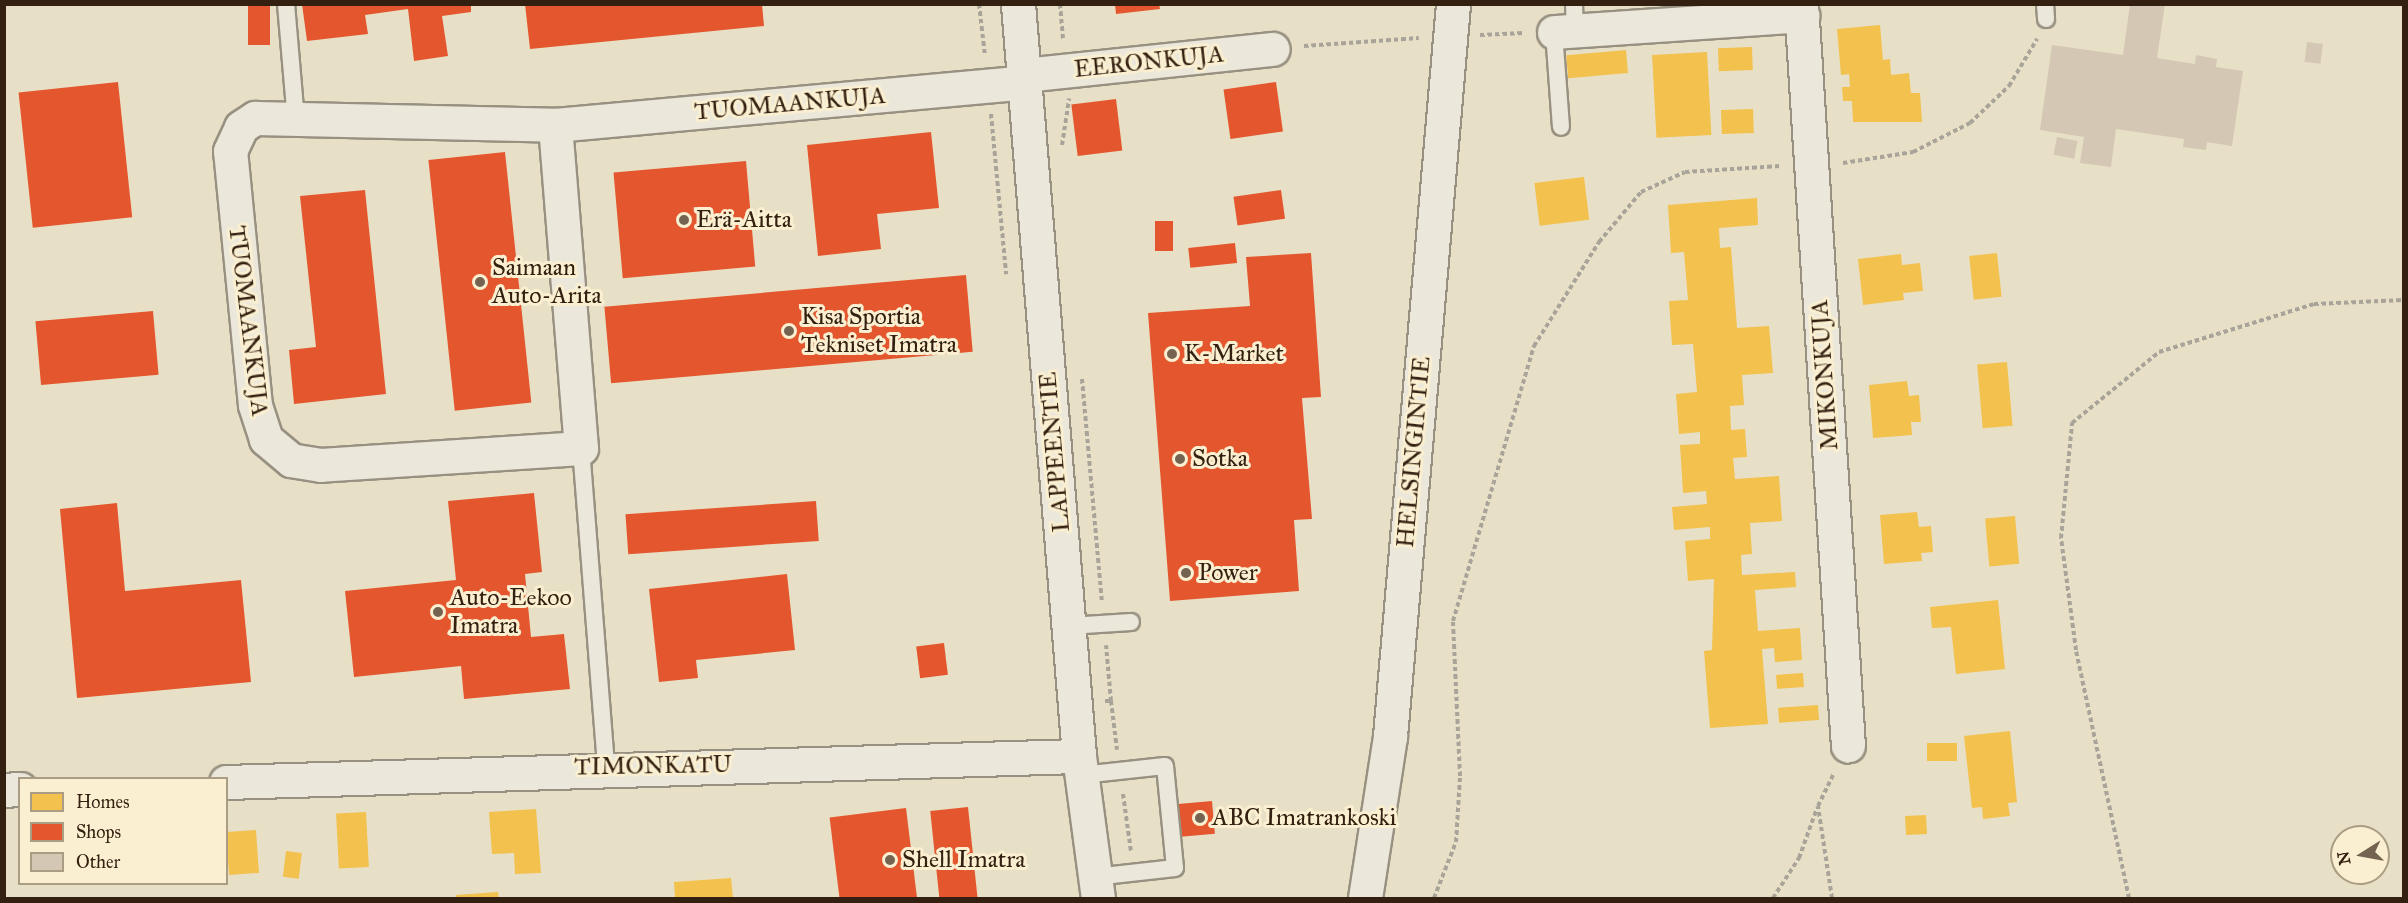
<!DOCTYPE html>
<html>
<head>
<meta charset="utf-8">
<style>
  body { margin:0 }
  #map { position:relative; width:2408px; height:903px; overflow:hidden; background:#e8e0c6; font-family:"IM FELL Great Primer",serif }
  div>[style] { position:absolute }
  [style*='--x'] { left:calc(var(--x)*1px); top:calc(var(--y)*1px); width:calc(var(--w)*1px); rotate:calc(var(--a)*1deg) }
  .homes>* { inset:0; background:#f2c14e; transform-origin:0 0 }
  .shops>* { inset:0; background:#e4572e; transform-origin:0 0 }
  .building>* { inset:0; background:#d4c7b3; transform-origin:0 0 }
  .path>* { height:4px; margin-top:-2px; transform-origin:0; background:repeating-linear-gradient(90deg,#a9a499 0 4.5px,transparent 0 7.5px) }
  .roads { filter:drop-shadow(2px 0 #989181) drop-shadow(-2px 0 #989181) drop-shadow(0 2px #989181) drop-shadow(0 -2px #989181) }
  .lane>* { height:16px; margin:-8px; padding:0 8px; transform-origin:8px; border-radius:8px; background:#ebe7da }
  .street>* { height:33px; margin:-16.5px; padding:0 16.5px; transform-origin:16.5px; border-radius:16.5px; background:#ebe7da }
  .secondary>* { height:33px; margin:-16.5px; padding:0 16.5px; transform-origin:16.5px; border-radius:16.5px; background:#ebe7da }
  .dots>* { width:16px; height:16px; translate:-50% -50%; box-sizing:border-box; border:3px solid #faefd0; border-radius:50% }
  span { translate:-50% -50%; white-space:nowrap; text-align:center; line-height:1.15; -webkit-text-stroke:6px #faefd0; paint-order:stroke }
  .street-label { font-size:24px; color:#342011 }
  .poi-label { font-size:24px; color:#342011 }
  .left { translate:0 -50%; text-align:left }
  .frame { position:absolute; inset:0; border:6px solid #342011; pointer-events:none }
  .legend { position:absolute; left:18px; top:777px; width:210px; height:108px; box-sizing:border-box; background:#faefd0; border:2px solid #ab9c84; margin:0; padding:8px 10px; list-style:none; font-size:18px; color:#342011 }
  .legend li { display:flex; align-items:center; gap:12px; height:30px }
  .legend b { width:30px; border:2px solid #ab9c84 }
  .north { position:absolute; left:2330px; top:825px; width:60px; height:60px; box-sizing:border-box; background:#faefd0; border:2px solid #ab9c84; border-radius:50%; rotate:259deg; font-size:16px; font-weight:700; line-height:24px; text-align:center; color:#342011 }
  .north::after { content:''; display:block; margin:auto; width:21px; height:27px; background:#736350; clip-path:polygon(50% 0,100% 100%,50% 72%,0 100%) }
</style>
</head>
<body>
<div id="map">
  <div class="homes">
    <i style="clip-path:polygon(1880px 25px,1883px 60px,1890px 59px,1891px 75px,1909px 73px,1911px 93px,1920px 93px,1922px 122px,1853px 122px,1852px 101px,1843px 101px,1842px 87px,1850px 87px,1849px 74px,1841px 75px,1837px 29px)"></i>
    <i style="left:1752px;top:47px;width:23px;height:34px;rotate:88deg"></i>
    <i style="left:1626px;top:50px;width:23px;height:60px;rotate:85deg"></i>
    <i style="left:1707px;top:52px;width:83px;height:55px;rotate:87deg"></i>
    <i style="left:1753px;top:109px;width:24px;height:32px;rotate:88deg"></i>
    <i style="left:1584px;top:177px;width:43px;height:50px;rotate:83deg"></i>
    <i style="clip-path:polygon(1757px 198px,1758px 225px,1719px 228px,1720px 248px,1731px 247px,1737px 328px,1769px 326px,1773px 373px,1742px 375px,1744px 405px,1730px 406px,1731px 430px,1745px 429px,1747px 457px,1733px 458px,1735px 479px,1779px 476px,1782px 521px,1750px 523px,1752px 554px,1741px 555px,1742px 575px,1795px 572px,1796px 587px,1755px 590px,1758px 631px,1800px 628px,1802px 660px,1775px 662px,1774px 648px,1762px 649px,1768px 724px,1710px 728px,1704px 651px,1712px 650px,1714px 579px,1688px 581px,1685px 541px,1710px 539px,1710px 527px,1674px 530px,1672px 507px,1707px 504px,1706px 491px,1683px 493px,1680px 445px,1700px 444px,1700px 432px,1679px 434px,1676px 394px,1697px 392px,1693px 344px,1672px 345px,1669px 301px,1688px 300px,1684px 252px,1671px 253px,1668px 205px)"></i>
    <i style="left:1997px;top:253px;width:44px;height:28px;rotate:84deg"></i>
    <i style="clip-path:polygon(1901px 254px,1902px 265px,1920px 263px,1923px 291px,1903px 293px,1904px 300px,1863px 305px,1858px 259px)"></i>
    <i style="left:2007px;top:362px;width:64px;height:30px;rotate:85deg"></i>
    <i style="clip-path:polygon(1907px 381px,1909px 396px,1919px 395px,1921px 422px,1911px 422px,1912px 435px,1873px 438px,1869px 385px)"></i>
    <i style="clip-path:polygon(1917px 512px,1919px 527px,1931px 526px,1933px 552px,1921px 553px,1922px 561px,1884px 564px,1880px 515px)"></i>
    <i style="left:2015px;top:516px;width:48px;height:30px;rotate:85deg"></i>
    <i style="clip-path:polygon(1998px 600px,2005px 669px,1956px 674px,1951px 627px,1932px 628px,1930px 607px)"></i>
    <i style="left:1803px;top:673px;width:14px;height:27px;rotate:86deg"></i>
    <i style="left:1818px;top:705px;width:15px;height:40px;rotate:86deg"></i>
    <i style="clip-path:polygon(2010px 731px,2017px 802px,2008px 803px,2010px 816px,1983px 819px,1982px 807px,1972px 808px,1964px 736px)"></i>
    <i style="left:1927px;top:743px;width:30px;height:18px"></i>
    <i style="clip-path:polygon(536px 809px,541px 873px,515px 874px,514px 853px,492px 854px,489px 812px)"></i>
    <i style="left:366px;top:812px;width:55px;height:30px;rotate:87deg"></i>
    <i style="left:1926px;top:815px;width:19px;height:21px;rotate:87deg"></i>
    <i style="left:256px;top:830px;width:43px;height:30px;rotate:86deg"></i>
    <i style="left:286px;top:851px;width:16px;height:26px;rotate:7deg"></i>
    <i style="clip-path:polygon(731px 878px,733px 898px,675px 898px,674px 882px)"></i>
    <i style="clip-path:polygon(498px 892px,499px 898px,456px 898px,456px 895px)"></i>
  </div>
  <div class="shops">
    <i style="left:248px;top:4px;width:22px;height:41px"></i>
    <i style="clip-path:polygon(302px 4px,471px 4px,471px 12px,442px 16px,448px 56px,414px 61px,408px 9px,365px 15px,368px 34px,307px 41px)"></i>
    <i style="clip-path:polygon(525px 4px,762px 4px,764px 26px,530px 49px)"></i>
    <i style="clip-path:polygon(1115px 4px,1159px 4px,1160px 9px,1116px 14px)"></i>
    <i style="left:118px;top:82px;width:136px;height:100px;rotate:84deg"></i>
    <i style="left:1276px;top:82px;width:50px;height:53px;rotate:82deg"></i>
    <i style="left:1116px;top:99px;width:52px;height:45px;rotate:83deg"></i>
    <i style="clip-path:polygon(931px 132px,939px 208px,877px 214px,881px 249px,818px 256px,807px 145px)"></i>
    <i style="left:505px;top:152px;width:252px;height:77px;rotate:84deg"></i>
    <i style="left:746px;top:161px;width:106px;height:133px;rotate:85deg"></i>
    <i style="clip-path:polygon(365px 190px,386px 394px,294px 404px,289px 350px,316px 347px,300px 196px)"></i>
    <i style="left:1281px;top:190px;width:29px;height:48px;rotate:82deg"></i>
    <i style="left:1155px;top:221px;width:18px;height:30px"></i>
    <i style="left:1235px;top:243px;width:20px;height:47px;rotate:84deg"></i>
    <i style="clip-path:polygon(1311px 253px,1321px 397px,1302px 398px,1312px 519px,1294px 520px,1299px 591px,1170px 601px,1148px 313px,1250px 306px,1246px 257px)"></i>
    <i style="left:966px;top:275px;width:77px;height:363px;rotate:85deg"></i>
    <i style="left:153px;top:311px;width:64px;height:118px;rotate:85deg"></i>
    <i style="clip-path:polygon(534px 493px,542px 572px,525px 574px,531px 637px,564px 634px,570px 689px,464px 699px,461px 666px,354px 677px,345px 591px,456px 580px,448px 501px)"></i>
    <i style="left:816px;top:501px;width:40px;height:191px;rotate:86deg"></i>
    <i style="clip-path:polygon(117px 503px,125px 591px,241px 580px,251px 682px,77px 698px,60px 509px)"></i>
    <i style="clip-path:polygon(787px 574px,795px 650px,696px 660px,698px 678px,659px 682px,649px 589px)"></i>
    <i style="left:944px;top:643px;width:32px;height:28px;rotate:83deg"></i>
    <i style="left:1212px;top:801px;width:33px;height:34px;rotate:85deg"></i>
    <i style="left:968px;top:807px;width:91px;height:38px;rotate:84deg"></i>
    <i style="left:906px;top:808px;width:91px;height:77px;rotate:83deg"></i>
  </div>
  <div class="building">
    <i style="clip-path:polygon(2130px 4px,2165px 4px,2157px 58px,2195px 64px,2196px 55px,2217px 59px,2216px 67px,2243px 71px,2232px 146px,2207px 142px,2206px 150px,2183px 147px,2184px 139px,2116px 129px,2111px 167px,2080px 163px,2084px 137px,2040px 130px,2052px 45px,2123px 55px)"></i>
    <i style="left:2307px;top:42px;width:16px;height:20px;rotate:7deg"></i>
    <i style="left:2057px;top:137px;width:21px;height:18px;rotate:11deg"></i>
  </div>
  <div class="path">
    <i style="--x:979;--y:4;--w:52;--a:83.4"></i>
    <i style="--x:1060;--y:4;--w:37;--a:85"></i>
    <i style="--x:1480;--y:35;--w:44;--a:-2.6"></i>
    <i style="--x:1304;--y:46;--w:115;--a:-4"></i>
    <i style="--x:991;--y:114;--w:161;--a:84.6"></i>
    <i style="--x:1062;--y:145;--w:47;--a:-81.3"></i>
    <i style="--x:1843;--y:163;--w:71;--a:-8.9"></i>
    <i style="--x:1913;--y:152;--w:64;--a:-27"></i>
    <i style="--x:1970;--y:123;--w:54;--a:-43.5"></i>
    <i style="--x:2009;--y:86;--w:55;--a:-59.2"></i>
    <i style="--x:1082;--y:379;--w:224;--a:84.9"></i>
    <i style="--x:1105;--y:701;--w:6;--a:0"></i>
    <i style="--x:1111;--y:701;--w:56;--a:-95.1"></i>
    <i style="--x:1111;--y:701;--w:49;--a:83"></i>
    <i style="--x:1123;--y:794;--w:59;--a:82.1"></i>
    <i style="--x:1434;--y:898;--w:60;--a:-68.6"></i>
    <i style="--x:1456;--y:842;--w:66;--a:-86.5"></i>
    <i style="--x:1460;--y:776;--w:155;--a:-92.6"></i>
    <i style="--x:1453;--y:621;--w:287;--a:-73.6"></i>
    <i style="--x:1534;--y:346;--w:123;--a:-58"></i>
    <i style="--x:1599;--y:242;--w:65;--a:-50"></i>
    <i style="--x:1641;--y:192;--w:48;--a:-24.4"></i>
    <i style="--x:1685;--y:172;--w:96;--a:-3.6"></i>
    <i style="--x:1773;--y:898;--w:48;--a:-57"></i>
    <i style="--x:1799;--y:858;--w:53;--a:-70.2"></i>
    <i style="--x:1832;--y:898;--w:93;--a:-98.7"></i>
    <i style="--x:1818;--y:806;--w:37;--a:-64"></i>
    <i style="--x:2129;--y:898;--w:254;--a:-102.1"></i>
    <i style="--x:2076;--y:650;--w:113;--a:-97.6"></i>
    <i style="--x:2061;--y:538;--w:116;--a:-84.5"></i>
    <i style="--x:2072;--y:423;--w:112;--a:-39.2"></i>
    <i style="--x:2159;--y:352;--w:162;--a:-17.2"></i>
    <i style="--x:2314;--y:304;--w:90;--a:-2.5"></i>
  </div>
  <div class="roads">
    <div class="lane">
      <i style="--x:286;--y:4;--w:116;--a:85.1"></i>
      <i style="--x:1574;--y:4;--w:26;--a:88"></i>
      <i style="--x:2045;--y:4;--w:15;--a:86"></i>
      <i style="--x:1554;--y:32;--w:95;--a:85.8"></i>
      <i style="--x:581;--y:448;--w:319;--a:85.5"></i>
      <i style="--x:1069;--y:626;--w:62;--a:-3.7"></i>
      <i style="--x:1082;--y:775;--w:83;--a:-6.2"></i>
      <i style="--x:1165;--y:766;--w:102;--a:84.4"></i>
      <i style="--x:1175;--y:868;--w:81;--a:173.6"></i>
    </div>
    <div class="street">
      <i style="--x:1018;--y:4;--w:754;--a:85.36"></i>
      <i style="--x:1079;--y:756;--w:143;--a:82.4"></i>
      <i style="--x:1801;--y:4;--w:743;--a:86.38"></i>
      <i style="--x:1554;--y:32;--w:249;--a:-3.9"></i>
      <i style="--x:1024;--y:75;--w:250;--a:-6"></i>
      <i style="--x:555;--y:125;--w:324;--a:85.4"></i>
      <i style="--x:581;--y:448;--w:261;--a:176.3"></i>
      <i style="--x:321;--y:465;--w:30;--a:-171"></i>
      <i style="--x:291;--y:460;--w:33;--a:-140"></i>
      <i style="--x:266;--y:439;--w:36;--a:-108"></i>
      <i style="--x:255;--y:405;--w:255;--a:-95.6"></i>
      <i style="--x:230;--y:151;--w:26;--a:-65"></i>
      <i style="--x:241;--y:127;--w:17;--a:-33"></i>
      <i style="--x:255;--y:118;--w:300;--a:1.3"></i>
      <i style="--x:555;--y:125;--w:472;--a:-5.2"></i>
      <i style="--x:226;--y:782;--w:853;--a:-1.75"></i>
      <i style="--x:4;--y:790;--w:16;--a:-4"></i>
    </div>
    <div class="secondary">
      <i style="--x:1365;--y:898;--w:164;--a:-81.2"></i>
      <i style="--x:1390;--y:736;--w:735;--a:-85.08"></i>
    </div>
  </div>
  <div class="dots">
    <i style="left:684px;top:220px;background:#736350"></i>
    <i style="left:480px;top:282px;background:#736350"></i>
    <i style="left:789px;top:331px;background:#736350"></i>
    <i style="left:1172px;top:354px;background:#736350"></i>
    <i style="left:1180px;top:459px;background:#736350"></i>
    <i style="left:1186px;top:573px;background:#736350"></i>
    <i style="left:438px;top:612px;background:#736350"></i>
    <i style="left:1200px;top:818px;background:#736350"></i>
    <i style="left:890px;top:860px;background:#736350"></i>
  </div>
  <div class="street-label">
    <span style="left:1149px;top:62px;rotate:-6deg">EERONKUJA</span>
    <span style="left:790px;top:104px;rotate:-5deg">TUOMAANKUJA</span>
    <span style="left:248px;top:321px;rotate:83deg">TUOMAANKUJA</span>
    <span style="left:1825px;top:375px;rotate:-94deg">MIKONKUJA</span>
    <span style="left:1055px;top:452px;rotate:-95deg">LAPPEENTIE</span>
    <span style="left:1414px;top:452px;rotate:-85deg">HELSINGINTIE</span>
    <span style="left:653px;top:766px;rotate:-1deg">TIMONKATU</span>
  </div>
  <div class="poi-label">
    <span class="left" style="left:696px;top:220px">Erä-Aitta</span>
    <span class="left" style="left:492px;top:282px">Saimaan<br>Auto-Arita</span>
    <span class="left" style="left:801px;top:331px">Kisa Sportia<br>Tekniset Imatra</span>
    <span class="left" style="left:1184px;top:354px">K-Market</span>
    <span class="left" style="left:1192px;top:459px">Sotka</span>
    <span class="left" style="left:1198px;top:573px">Power</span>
    <span class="left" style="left:450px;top:612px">Auto-Eekoo<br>Imatra</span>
    <span class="left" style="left:1212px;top:818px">ABC Imatrankoski</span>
    <span class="left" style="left:902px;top:860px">Shell Imatra</span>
  </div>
  <div class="frame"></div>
  <ul class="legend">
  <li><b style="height:16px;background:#f2c14e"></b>Homes</li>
  <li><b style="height:16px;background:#e4572e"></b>Shops</li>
  <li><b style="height:16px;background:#d4c7b3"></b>Other</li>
  </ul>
  <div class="north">N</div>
</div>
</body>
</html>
